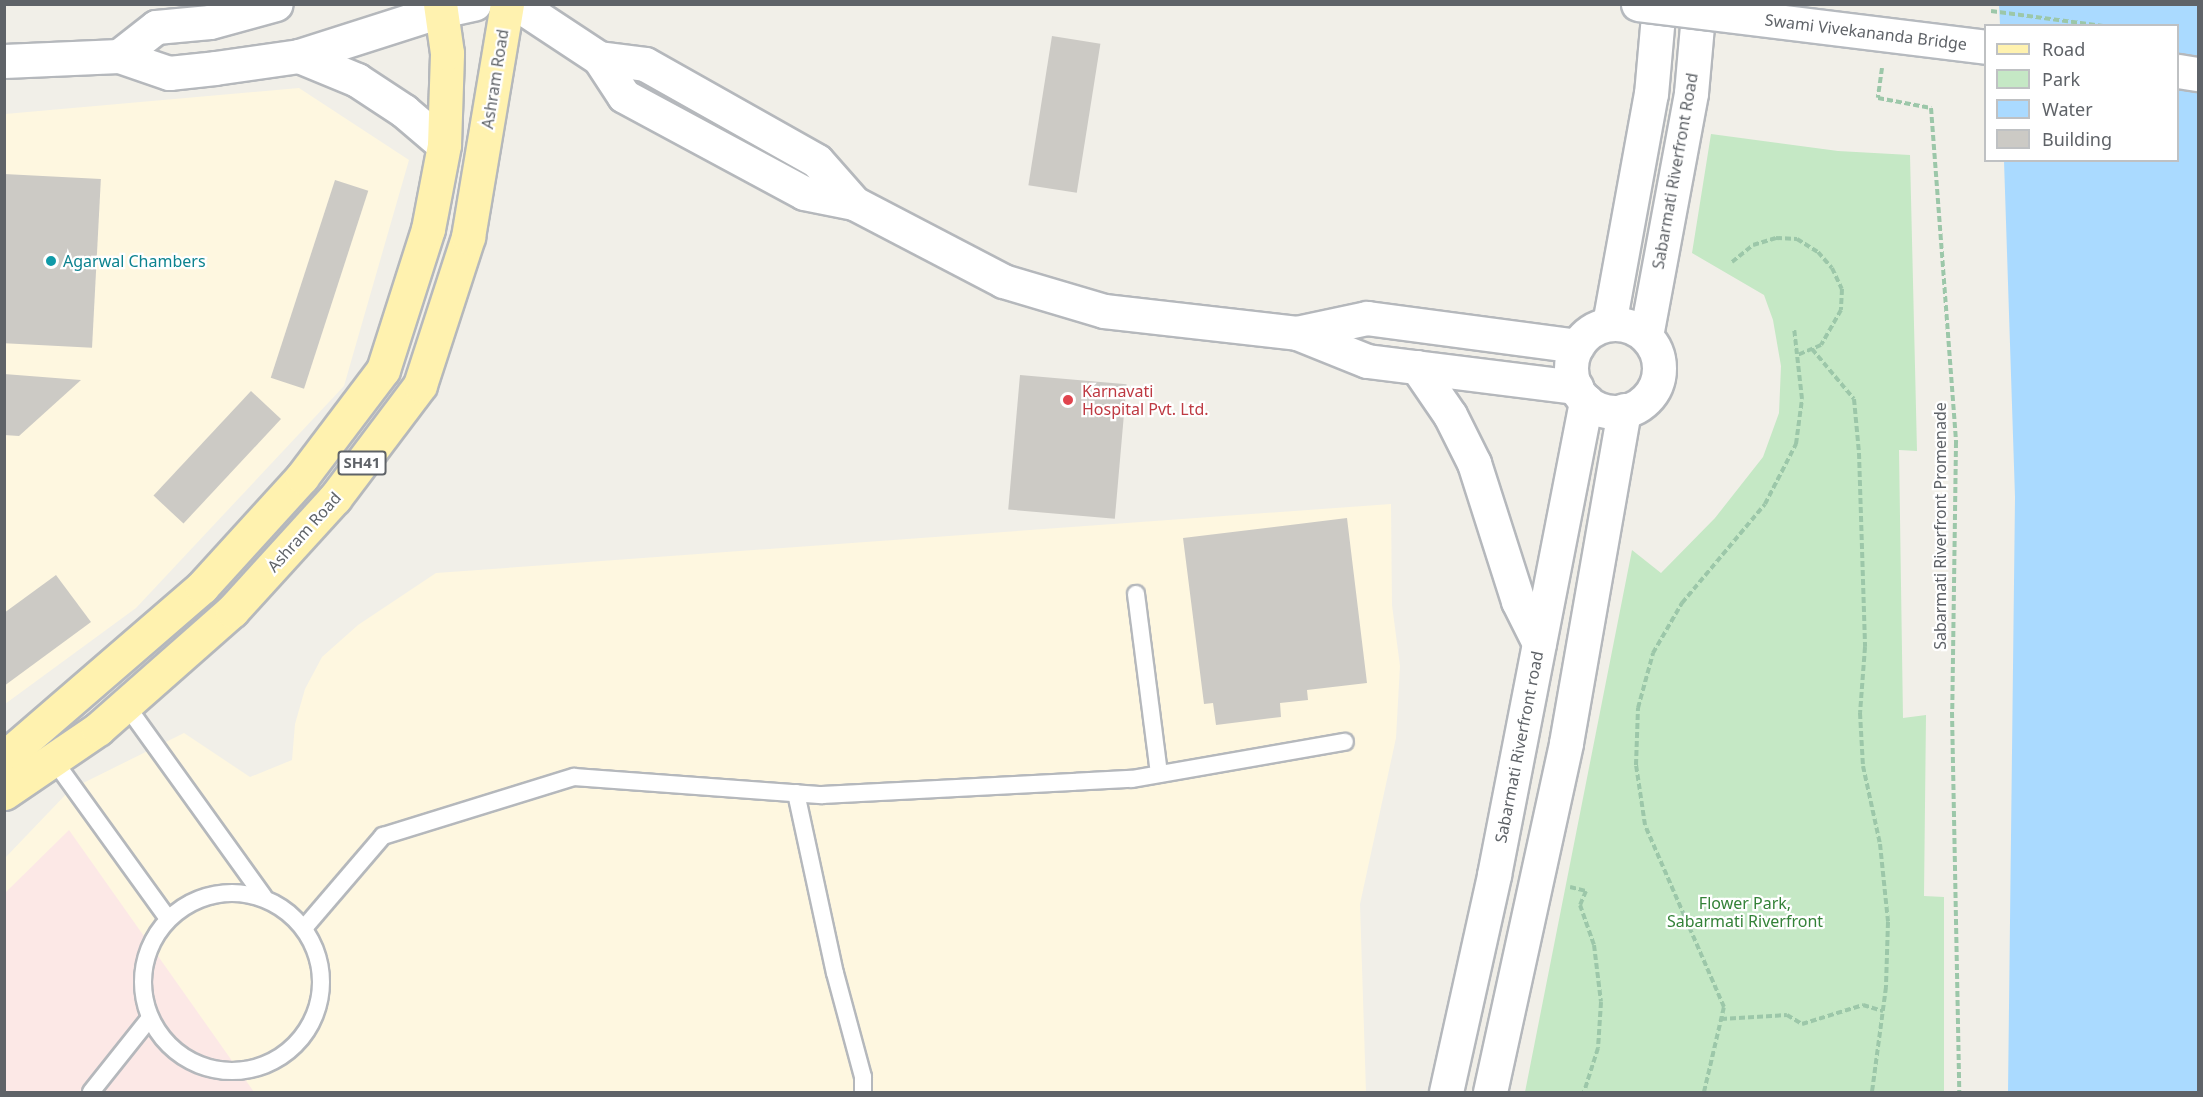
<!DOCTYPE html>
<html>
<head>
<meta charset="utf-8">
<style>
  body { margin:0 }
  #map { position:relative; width:2203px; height:1097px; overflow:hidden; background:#f1efe8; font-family:"Noto Sans",sans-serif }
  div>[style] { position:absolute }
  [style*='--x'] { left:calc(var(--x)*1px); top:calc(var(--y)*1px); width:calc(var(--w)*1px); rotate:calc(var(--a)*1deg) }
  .commercial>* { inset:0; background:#fef7e0 }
  .medical>* { inset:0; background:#fce8e6 }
  .green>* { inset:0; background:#c5e8c5 }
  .water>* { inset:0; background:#aadaff }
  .building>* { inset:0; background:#cccac5; transform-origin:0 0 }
  .path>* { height:4px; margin-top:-2px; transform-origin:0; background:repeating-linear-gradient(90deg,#9cc7a9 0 6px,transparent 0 9px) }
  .roads { filter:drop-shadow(2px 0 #b5b8bc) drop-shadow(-2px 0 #b5b8bc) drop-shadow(0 2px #b5b8bc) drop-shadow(0 -2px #b5b8bc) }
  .lane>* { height:16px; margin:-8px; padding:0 8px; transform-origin:8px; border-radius:8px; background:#fff }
  .lane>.ring { margin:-8px; padding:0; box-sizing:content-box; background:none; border:16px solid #fff; border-radius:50% }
  .secondary>* { height:33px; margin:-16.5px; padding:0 16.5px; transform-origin:16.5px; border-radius:16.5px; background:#fff }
  .secondary>.ring { margin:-16.5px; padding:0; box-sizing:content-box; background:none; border:33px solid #fff; border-radius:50% }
  .primary>* { height:33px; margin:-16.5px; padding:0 16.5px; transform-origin:16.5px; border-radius:16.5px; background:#fff2af }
  .bridges { filter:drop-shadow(2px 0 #b6babf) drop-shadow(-2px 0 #b6babf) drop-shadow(0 2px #b6babf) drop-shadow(0 -2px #b6babf) }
  .secondary-bridge>* { height:33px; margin:-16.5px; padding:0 16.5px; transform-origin:16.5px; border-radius:16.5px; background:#fff }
  .dots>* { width:16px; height:16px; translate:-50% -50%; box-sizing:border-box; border:3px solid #fff; border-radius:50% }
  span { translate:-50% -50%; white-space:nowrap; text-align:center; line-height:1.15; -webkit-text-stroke:4.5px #fff; paint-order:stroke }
  .shield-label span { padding:2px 4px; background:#fff; border:2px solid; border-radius:4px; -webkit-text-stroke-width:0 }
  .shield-label { font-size:15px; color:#5f6368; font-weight:700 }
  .street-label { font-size:16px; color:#5f6368 }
  .culture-label { font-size:16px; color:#0d838f }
  .left { translate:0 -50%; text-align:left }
  .health-label { font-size:16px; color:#be3a42 }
  .park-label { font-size:16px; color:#348238 }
  .frame { position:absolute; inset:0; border:6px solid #5f6368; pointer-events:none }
  .legend { position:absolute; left:1984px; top:24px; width:195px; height:138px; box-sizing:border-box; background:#fff; border:2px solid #bfc1c3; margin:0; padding:8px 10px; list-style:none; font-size:18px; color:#5f6368 }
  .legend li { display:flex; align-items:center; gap:12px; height:30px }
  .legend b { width:30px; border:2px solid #bfc1c3 }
</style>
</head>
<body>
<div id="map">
  <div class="commercial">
    <i style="clip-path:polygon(299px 88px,409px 160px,344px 386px,136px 608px,5px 704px,5px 114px)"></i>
    <i style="clip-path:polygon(1391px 504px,1392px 605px,1400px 666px,1396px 738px,1360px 904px,1366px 1092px,5px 1092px,5px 858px,71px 789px,184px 733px,250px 777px,292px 760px,295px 724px,305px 689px,322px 657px,358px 625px,436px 573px)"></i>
  </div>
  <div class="medical">
    <i style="clip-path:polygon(69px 830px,254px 1092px,5px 1092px,5px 893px)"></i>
  </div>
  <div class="green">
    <i style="clip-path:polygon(1711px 134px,1838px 151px,1910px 155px,1917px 451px,1899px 450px,1903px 718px,1926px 715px,1924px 896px,1944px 897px,1944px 1092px,1525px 1092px,1632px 550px,1661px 573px,1715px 518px,1763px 457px,1779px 413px,1781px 366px,1773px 320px,1764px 295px,1692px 253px)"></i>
  </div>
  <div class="water">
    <i style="clip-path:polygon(1999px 5px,2198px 5px,2198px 1092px,2008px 1092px,2015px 497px,2004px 161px,2178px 160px,2178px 26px,2000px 25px)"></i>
  </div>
  <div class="building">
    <i style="left:1052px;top:36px;width:49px;height:151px;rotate:9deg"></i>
    <i style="left:4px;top:174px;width:97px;height:169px;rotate:3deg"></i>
    <i style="left:335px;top:180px;width:35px;height:208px;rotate:18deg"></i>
    <i style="clip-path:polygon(4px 374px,81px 380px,19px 436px,4px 435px)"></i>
    <i style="left:1020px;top:375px;width:107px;height:135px;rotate:5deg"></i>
    <i style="left:251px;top:391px;width:41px;height:143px;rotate:43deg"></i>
    <i style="clip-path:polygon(1347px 518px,1367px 683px,1307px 690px,1308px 700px,1280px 703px,1281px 717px,1216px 725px,1213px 703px,1204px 704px,1183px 538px)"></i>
    <i style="clip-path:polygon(56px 575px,91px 622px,4px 686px,4px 613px)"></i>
  </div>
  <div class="path">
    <i style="--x:1991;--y:11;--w:113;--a:7.6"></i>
    <i style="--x:1882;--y:68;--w:30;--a:98"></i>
    <i style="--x:1878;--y:98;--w:54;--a:10.7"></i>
    <i style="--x:1931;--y:108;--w:335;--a:85.7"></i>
    <i style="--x:1956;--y:442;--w:270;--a:90.8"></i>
    <i style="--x:1952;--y:712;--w:380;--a:88.9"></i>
    <i style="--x:1732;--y:262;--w:27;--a:-39"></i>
    <i style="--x:1753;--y:245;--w:24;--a:-17"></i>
    <i style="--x:1776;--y:238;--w:21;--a:3"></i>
    <i style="--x:1797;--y:239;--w:25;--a:32"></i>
    <i style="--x:1818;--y:252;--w:21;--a:49"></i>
    <i style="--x:1832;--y:268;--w:23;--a:65"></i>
    <i style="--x:1842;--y:289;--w:21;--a:93"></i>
    <i style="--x:1841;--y:310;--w:40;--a:119.7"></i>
    <i style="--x:1821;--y:345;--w:25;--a:157"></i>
    <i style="--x:1812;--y:349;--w:65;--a:50"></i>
    <i style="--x:1854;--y:399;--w:54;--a:84.7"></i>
    <i style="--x:1859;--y:453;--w:194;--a:88.2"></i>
    <i style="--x:1865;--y:647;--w:66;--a:94.3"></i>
    <i style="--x:1860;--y:713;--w:53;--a:86.8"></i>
    <i style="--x:1863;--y:766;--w:80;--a:77.7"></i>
    <i style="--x:1880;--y:844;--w:78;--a:84.1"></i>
    <i style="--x:1888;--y:922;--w:65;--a:91.8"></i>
    <i style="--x:1886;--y:987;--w:106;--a:97.6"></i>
    <i style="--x:1570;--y:887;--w:16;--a:14"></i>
    <i style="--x:1586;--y:891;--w:15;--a:113"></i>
    <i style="--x:1580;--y:905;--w:42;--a:70.7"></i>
    <i style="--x:1594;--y:945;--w:57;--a:83"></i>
    <i style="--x:1601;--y:1002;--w:46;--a:93.7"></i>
    <i style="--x:1598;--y:1048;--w:46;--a:107.7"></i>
    <i style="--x:1721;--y:1019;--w:66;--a:-3.5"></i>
    <i style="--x:1787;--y:1015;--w:17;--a:31"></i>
    <i style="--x:1802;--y:1024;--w:64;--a:-17.3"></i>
    <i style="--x:1863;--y:1005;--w:21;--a:17"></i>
    <i style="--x:1704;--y:1092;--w:87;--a:-76.8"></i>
    <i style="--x:1724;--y:1007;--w:198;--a:-113.5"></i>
    <i style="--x:1645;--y:825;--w:61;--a:-98.5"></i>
    <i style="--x:1636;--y:765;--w:57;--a:-88"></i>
    <i style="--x:1638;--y:708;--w:57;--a:-74.7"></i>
    <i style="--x:1653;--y:653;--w:58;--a:-59.9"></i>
    <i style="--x:1682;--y:603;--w:129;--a:-50"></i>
    <i style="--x:1765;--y:504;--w:68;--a:-62.7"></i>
    <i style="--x:1796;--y:444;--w:45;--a:-82.4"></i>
    <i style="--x:1802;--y:399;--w:71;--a:-96.4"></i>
  </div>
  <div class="roads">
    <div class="lane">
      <i style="--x:1136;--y:594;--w:181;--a:82.7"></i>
      <i style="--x:126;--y:705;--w:236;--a:54.3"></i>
      <i style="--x:50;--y:755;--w:200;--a:54.2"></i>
      <i style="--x:796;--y:793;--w:184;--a:77.8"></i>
      <i style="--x:835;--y:973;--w:108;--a:74.9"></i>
      <i style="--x:863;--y:1077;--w:15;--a:90"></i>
      <i class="ring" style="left:143px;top:893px;width:162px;height:162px"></i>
      <i style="--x:305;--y:927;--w:120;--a:-49.4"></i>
      <i style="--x:383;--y:836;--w:200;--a:-17.2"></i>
      <i style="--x:574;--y:777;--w:249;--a:4.2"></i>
      <i style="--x:822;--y:795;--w:310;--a:-3"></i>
      <i style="--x:1132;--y:779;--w:216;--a:-9.9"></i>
      <i style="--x:91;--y:1092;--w:93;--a:-51.5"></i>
    </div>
    <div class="secondary">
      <i style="--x:517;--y:4;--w:98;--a:33.4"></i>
      <i style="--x:599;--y:58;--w:45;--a:56.7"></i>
      <i style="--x:624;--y:96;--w:204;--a:28.3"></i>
      <i style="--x:804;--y:193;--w:51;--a:11.3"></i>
      <i style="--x:854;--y:203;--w:168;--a:27.6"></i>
      <i style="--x:1003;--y:281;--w:105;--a:16.5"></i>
      <i style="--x:1104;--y:311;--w:194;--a:6.5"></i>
      <i style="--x:1297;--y:333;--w:75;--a:21.8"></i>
      <i style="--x:1367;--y:361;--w:211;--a:7.1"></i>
      <i style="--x:119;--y:56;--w:53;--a:18.8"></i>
      <i style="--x:169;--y:73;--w:46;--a:-6.2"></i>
      <i style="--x:215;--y:68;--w:85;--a:-8.1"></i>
      <i style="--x:299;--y:56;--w:148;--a:-17.7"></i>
      <i style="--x:440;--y:11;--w:35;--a:-12"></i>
      <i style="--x:299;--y:56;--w:63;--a:22.5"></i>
      <i style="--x:357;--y:80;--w:56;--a:33.4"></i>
      <i style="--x:404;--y:111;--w:52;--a:40.4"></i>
      <i style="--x:599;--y:58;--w:46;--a:7.4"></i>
      <i style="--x:645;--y:64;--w:197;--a:29.4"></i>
      <i style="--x:817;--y:161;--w:56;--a:48.6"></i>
      <i style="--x:4;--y:61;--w:115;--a:-2.5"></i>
      <i style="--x:119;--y:56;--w:47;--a:-38.1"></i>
      <i style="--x:156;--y:27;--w:54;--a:-5.3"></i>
      <i style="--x:210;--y:22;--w:68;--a:-15.3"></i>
      <i style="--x:2178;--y:71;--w:20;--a:9"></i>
      <i style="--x:1609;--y:324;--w:234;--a:-79.7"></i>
      <i style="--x:1651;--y:94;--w:90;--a:-84.9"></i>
      <i class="ring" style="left:1571px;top:324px;width:55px;height:55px"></i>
      <i style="--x:1297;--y:333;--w:72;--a:-12.1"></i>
      <i style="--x:1367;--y:318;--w:212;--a:7.6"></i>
      <i style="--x:1646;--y:336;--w:247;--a:-79.5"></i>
      <i style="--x:1691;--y:93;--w:89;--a:-84.9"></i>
      <i style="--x:1417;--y:367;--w:58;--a:55.5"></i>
      <i style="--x:1450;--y:415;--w:54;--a:63.4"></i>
      <i style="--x:1474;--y:463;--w:145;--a:72.3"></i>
      <i style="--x:1518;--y:601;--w:47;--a:63.4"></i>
      <i style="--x:1446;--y:1092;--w:222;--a:-77.5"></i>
      <i style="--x:1494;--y:875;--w:483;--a:-79"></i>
      <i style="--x:1490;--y:1092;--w:357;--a:-77.7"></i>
      <i style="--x:1566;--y:743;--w:338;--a:-80.1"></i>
    </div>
    <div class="primary">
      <i style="--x:4;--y:758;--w:262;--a:-40.8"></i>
      <i style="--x:202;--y:587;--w:149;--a:-47.7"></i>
      <i style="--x:302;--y:477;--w:134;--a:-52.9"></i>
      <i style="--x:383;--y:370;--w:148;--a:-72.3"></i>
      <i style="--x:428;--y:229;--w:86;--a:-79.2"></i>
      <i style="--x:444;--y:145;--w:92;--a:-88.1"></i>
      <i style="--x:447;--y:53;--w:49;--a:-98.1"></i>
      <i style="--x:4;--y:793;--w:114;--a:-34.2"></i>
      <i style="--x:98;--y:729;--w:179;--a:-41.4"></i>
      <i style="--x:232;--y:611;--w:153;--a:-47.7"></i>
      <i style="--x:335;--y:498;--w:141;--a:-53"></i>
      <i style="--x:420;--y:385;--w:156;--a:-72"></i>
      <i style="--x:468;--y:237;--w:236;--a:-80.5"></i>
    </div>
  </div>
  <div class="bridges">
    <div class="secondary-bridge">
      <i style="--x:1638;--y:4;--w:351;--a:7"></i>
    </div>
  </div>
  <div class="dots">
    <i style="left:51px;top:261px;background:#0f9aa8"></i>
    <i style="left:1068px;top:400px;background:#e0444e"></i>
  </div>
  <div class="shield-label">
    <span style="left:362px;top:463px">SH41</span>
  </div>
  <div class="street-label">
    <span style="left:1866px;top:32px;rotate:7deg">Swami Vivekananda Bridge</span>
    <span style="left:495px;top:79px;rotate:-81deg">Ashram Road</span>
    <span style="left:1675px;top:171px;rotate:-80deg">Sabarmati Riverfront Road</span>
    <span style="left:1940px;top:526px;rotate:-90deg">Sabarmati Riverfront Promenade</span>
    <span style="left:304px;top:532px;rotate:-48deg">Ashram Road</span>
    <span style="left:1519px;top:747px;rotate:-79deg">Sabarmati Riverfront road</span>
  </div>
  <div class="culture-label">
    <span class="left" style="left:63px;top:261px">Agarwal Chambers</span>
  </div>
  <div class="health-label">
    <span class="left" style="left:1082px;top:400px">Karnavati<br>Hospital Pvt. Ltd.</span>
  </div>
  <div class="park-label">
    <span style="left:1745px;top:912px">Flower Park,<br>Sabarmati Riverfront</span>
  </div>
  <div class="frame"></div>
  <ul class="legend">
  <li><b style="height:8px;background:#fff2af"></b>Road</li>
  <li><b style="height:16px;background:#c5e8c5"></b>Park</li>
  <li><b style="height:16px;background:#aadaff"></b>Water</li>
  <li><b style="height:16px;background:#cccac5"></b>Building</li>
  </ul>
</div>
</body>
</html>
